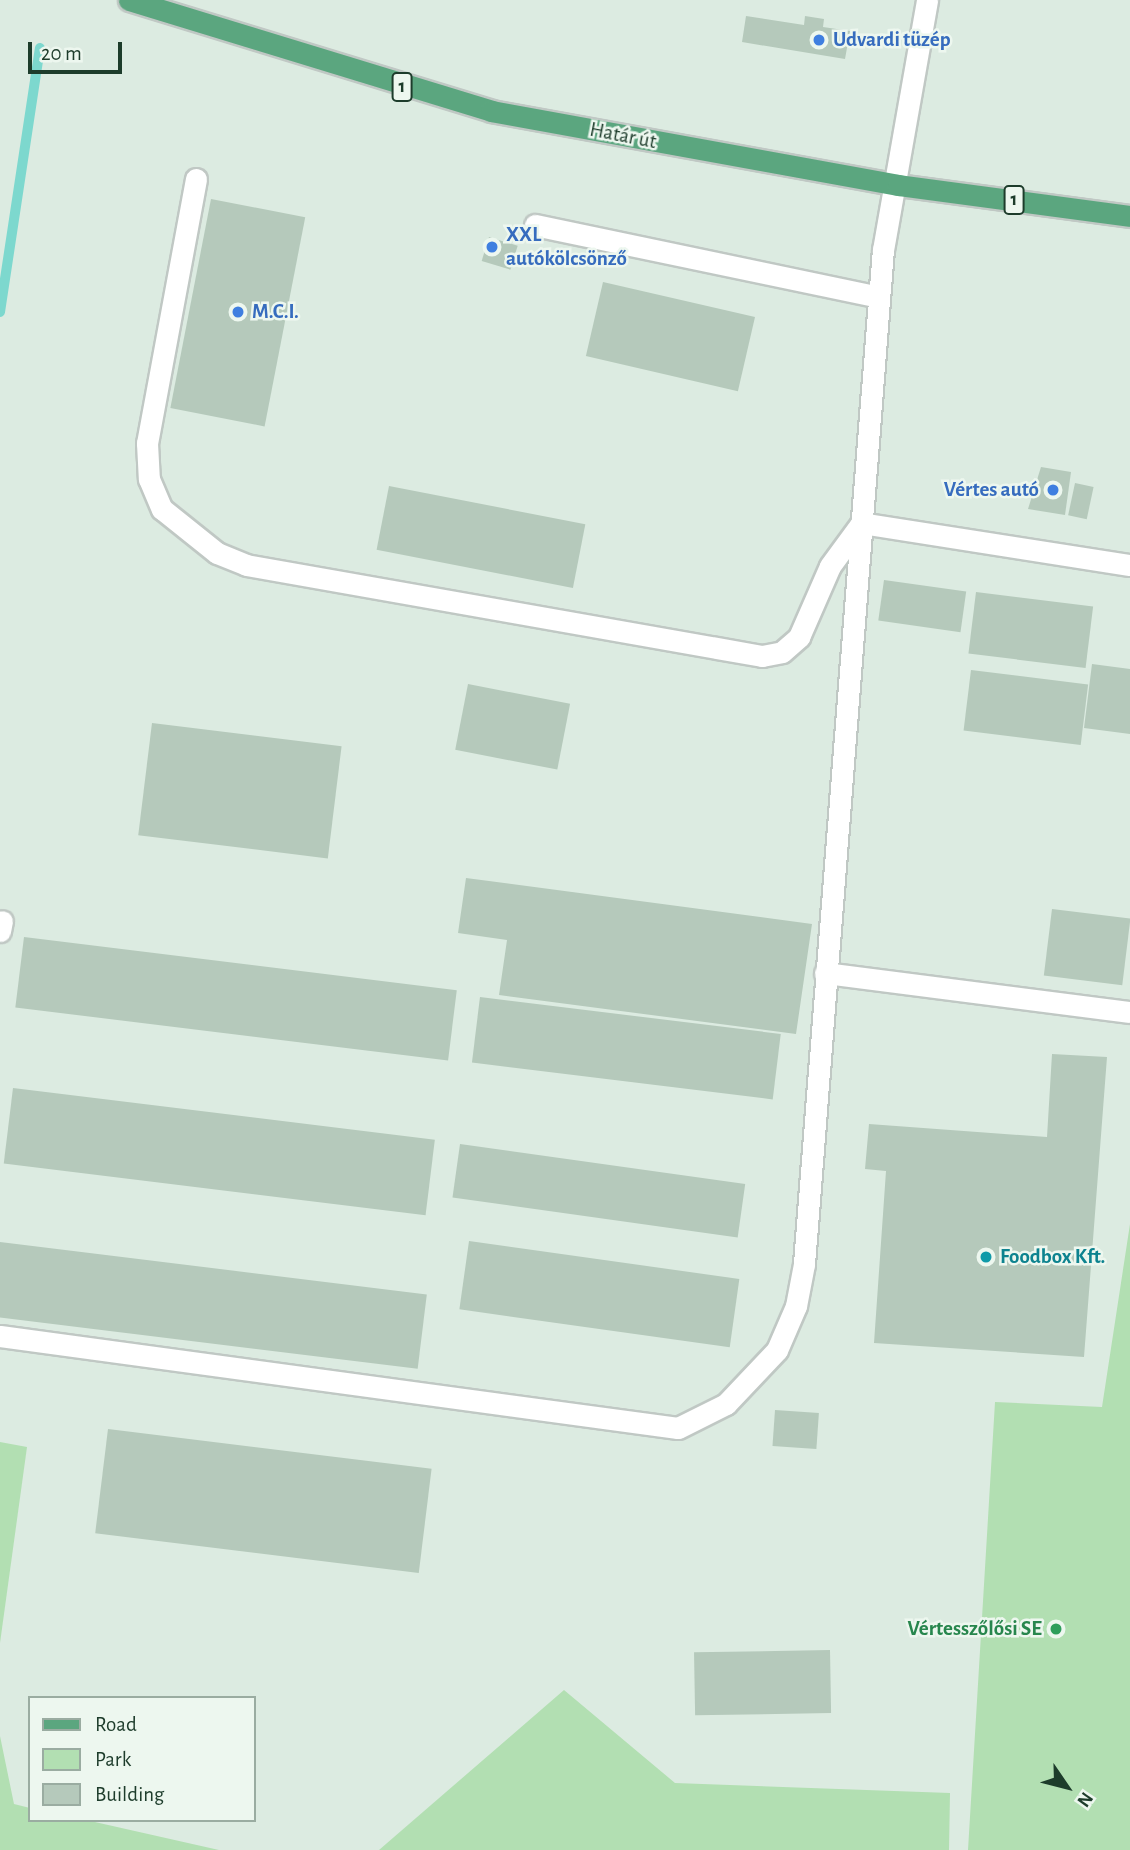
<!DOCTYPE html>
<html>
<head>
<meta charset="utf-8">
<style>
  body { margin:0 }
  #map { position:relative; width:1130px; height:1850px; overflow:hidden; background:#dcebe1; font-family:"Alegreya Sans",sans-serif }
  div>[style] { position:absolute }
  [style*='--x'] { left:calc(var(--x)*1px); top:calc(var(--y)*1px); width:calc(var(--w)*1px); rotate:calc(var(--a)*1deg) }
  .green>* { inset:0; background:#b2dfb2 }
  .stream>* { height:10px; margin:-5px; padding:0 5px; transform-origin:5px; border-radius:5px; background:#7dd8ce }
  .building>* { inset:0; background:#b5c9bb; transform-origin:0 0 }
  .roads { filter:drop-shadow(2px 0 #c0c8c4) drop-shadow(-2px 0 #c0c8c4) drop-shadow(0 2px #c0c8c4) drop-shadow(0 -2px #c0c8c4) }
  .minor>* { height:21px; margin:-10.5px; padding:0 10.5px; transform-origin:10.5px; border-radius:10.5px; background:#fff }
  .major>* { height:21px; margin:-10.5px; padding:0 10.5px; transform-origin:10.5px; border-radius:10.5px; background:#5ba67f }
  .dots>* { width:19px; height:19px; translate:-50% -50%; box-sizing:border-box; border:4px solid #edf7ef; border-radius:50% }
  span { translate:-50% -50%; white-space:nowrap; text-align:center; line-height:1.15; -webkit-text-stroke:5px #edf7ef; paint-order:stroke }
  .shield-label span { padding:2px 5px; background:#edf7ef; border:2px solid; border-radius:5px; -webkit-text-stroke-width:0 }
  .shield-label { font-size:19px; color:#1d3c2b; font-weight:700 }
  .shop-label { font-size:21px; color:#366cbe; font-weight:700 }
  .left { translate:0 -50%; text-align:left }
  .right { translate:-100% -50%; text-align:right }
  .street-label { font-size:21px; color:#1d3c2b }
  .culture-label { font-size:21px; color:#0d838f; font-weight:700 }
  .leisure-label { font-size:21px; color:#27864d; font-weight:700 }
  .legend { position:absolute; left:28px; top:1696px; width:228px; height:126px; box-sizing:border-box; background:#edf7ef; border:2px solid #9aaca1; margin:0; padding:9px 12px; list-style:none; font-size:21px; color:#1d3c2b }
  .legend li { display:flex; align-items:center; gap:14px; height:35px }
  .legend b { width:35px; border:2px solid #9aaca1 }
  .north { position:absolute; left:1032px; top:1752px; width:70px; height:70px; -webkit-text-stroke:5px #edf7ef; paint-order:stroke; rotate:125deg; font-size:19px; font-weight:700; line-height:28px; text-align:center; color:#1d3c2b }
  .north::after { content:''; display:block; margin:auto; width:24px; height:32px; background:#1d3c2b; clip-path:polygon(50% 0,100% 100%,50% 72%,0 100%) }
  .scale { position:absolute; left:28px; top:42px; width:94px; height:32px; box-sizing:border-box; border:4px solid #1d3c2b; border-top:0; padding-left:9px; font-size:21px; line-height:24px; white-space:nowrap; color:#1d3c2b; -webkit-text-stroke:5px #edf7ef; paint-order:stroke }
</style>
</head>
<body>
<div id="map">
  <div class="green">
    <i style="clip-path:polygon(1130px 1224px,1130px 1850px,968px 1850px,995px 1402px,1102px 1407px)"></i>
    <i style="clip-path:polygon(0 1442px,27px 1447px,0 1643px)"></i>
    <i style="clip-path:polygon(564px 1690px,675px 1783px,950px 1793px,949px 1850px,379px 1850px)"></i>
    <i style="clip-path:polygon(0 1736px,14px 1804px,30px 1808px,30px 1820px,86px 1820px,219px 1850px,0 1850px)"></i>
  </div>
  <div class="stream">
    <i style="--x:0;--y:312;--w:267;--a:-81.4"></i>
  </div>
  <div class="building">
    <i style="clip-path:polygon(746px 16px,804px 25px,805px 16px,824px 19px,823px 27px,850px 31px,845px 59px,742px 42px)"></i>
    <i style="left:211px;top:199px;width:96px;height:213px;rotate:11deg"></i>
    <i style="left:489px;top:237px;width:30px;height:25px;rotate:17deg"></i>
    <i style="left:603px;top:282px;width:156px;height:76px;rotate:13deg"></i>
    <i style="clip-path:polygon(1041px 467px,1071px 472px,1065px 515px,1028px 509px)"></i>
    <i style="left:1075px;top:483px;width:19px;height:33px;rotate:12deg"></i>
    <i style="left:389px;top:486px;width:200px;height:65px;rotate:11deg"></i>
    <i style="left:884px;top:580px;width:83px;height:41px;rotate:8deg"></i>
    <i style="left:976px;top:592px;width:118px;height:62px;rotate:7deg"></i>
    <i style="clip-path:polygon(1092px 664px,1130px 669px,1130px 734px,1084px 728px)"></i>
    <i style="left:971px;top:670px;width:118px;height:61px;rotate:7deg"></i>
    <i style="left:468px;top:684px;width:104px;height:67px;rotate:11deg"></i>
    <i style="left:152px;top:723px;width:191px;height:113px;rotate:7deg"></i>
    <i style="clip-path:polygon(466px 878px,812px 924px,796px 1034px,499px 995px,507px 940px,458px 933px)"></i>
    <i style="left:1052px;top:909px;width:79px;height:67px;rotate:7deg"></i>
    <i style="left:24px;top:937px;width:436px;height:71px;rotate:7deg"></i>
    <i style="left:480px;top:997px;width:303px;height:66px;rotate:7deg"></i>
    <i style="clip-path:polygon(1052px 1054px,1107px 1057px,1084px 1357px,874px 1343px,886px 1171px,865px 1169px,869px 1124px,1047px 1137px)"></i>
    <i style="left:13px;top:1088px;width:425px;height:76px;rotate:7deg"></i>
    <i style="left:460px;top:1144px;width:288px;height:54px;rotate:8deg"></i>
    <i style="left:469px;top:1241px;width:273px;height:69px;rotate:8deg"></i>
    <i style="left:0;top:1242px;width:430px;height:75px;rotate:7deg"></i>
    <i style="left:775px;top:1410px;width:44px;height:36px;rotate:4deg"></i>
    <i style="left:108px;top:1429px;width:326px;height:105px;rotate:7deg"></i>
    <i style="left:830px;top:1650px;width:63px;height:136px;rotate:89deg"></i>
  </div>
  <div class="roads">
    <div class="minor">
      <i style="--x:196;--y:179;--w:269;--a:100.5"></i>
      <i style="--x:147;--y:443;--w:36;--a:87"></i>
      <i style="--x:149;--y:479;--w:33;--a:67"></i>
      <i style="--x:162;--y:509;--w:70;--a:38.7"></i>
      <i style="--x:217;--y:553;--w:31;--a:22"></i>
      <i style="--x:246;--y:565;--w:524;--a:10"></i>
      <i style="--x:762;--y:656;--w:20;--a:-11"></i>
      <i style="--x:782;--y:652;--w:23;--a:-41"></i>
      <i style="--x:799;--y:637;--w:77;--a:-66.4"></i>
      <i style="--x:830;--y:566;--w:51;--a:-53.8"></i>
      <i style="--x:535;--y:225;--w:351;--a:11.8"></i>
      <i style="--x:861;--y:523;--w:272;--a:8.9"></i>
      <i style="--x:0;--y:931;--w:10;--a:-79"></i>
      <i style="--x:825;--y:973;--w:307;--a:7.3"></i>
      <i style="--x:0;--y:1336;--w:684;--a:7.73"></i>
      <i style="--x:678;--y:1428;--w:54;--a:-26.6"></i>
      <i style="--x:726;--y:1404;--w:74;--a:-46.6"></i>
      <i style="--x:777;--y:1350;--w:48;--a:-66.6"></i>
      <i style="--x:796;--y:1306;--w:43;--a:-79.2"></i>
      <i style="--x:804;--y:1264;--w:1017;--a:-85.55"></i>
      <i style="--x:883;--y:250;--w:254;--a:-80"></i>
    </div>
    <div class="major">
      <i style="--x:129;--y:0;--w:379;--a:17"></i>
      <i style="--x:491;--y:111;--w:414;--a:10.3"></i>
      <i style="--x:898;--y:185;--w:234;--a:7.6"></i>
    </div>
  </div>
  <div class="dots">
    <i style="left:819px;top:40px;background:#3f7fe0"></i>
    <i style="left:492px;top:247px;background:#3f7fe0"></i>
    <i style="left:238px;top:312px;background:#3f7fe0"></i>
    <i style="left:1053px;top:490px;background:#3f7fe0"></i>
    <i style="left:986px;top:1257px;background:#0f9aa8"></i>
    <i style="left:1056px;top:1629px;background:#2e9e5b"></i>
  </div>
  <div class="shield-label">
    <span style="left:402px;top:87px">1</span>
    <span style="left:1014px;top:200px">1</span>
  </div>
  <div class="shop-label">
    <span class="left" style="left:833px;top:40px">Udvardi tüzép</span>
    <span class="left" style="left:506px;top:247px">XXL<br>autókölcsönző</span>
    <span class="left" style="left:252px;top:312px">M.C.I.</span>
    <span class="right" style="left:1039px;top:490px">Vértes autó</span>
  </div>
  <div class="street-label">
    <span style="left:623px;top:136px;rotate:11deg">Határ út</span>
  </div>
  <div class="culture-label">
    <span class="left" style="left:1000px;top:1257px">Foodbox Kft.</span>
  </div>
  <div class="leisure-label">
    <span class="right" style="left:1042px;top:1629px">Vértesszőlősi SE</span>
  </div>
  <ul class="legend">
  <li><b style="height:9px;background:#5ba67f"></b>Road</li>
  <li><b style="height:19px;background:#b2dfb2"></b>Park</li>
  <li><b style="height:19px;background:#b5c9bb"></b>Building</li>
  </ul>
  <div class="north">N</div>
  <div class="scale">20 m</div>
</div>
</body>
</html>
